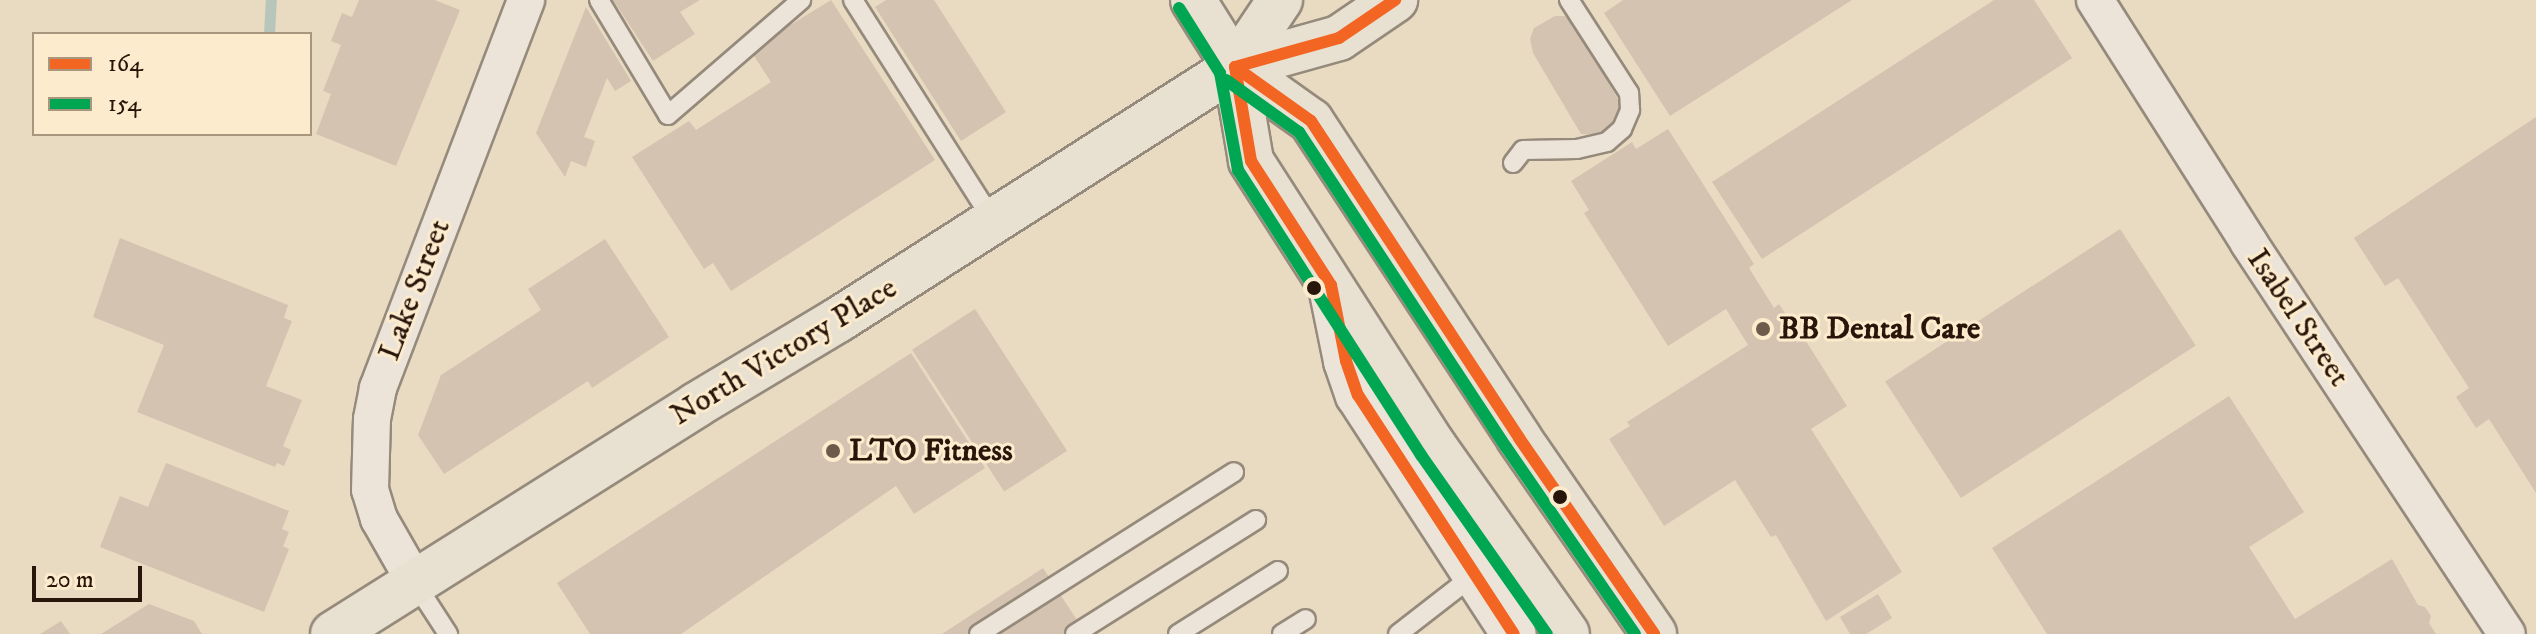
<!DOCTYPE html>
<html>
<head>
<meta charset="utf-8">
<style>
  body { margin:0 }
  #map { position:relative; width:2536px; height:634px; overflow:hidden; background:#e9dbc2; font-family:"IM FELL DW Pica",serif }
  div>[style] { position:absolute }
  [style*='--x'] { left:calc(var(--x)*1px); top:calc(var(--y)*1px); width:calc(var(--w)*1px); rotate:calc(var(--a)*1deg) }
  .stream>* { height:11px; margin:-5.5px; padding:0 5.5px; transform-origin:5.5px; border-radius:5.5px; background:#b7c5ba }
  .building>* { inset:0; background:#d4c3b1; transform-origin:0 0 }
  .roads { filter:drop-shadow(2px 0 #958a7b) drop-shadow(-2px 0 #958a7b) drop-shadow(0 2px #958a7b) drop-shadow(0 -2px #958a7b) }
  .service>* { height:18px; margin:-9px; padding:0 9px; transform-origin:9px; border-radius:9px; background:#ece4d8 }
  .minor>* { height:36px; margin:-18px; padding:0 18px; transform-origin:18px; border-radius:18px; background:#ece4d8 }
  .secondary>* { height:44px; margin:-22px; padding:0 22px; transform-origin:22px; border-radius:22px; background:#ece4d8 }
  .primary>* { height:44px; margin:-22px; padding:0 22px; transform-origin:22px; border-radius:22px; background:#e8e0d1 }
  .bus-1>* { height:12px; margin:-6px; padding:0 6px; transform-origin:6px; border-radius:6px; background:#f26522 }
  .bus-2>* { height:12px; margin:-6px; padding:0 6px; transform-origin:6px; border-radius:6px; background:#00a651 }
  .dots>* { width:22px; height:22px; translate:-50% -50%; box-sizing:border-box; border:4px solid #fcebcc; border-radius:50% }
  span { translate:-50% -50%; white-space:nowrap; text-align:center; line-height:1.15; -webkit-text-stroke:6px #fcebcc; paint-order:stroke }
  .street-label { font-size:32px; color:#29160b }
  .poi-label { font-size:32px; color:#29160b; font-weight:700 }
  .left { translate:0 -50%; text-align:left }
  .legend { position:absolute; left:32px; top:32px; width:280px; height:104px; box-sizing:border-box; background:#fcebcc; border:2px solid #a8967f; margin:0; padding:10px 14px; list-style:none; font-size:24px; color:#29160b }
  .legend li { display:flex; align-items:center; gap:16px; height:40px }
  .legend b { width:40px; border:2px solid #a8967f }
  .scale { position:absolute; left:32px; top:566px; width:110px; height:36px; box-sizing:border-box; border:4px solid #29160b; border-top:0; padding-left:10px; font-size:24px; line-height:28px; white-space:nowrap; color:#29160b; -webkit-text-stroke:6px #fcebcc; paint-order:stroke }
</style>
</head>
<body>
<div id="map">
  <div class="stream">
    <i style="--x:269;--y:34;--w:34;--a:-87"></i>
  </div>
  <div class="building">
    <i style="clip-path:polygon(359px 0,435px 0,460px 10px,396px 166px,316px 134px,331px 94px,323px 91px,341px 45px,331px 41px,342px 13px,352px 17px)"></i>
    <i style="clip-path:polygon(613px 0,700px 0,680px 12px,695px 34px,653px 61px)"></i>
    <i style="clip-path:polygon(831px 0,935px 160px,731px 291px,713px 263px,704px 269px,632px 157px,689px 121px,696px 130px,771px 82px,754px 56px,787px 27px)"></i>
    <i style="clip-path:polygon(886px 0,934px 0,1006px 112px,961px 141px,875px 7px)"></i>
    <i style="clip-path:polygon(1623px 0,1852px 0,1670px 116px,1604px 13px)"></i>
    <i style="clip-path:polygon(1994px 0,2034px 0,2072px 58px,1762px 259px,1712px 182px)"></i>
    <i style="clip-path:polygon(586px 7px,631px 81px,615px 91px,607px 78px,584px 137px,595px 141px,586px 167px,571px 161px,565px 177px,536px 133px)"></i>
    <i style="clip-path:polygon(1555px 16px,1565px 16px,1574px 24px,1622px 106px,1615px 126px,1600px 135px,1581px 134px,1533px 53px,1530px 39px,1534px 28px)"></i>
    <i style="clip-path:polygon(2536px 117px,2536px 493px,2489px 419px,2476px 428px,2456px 397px,2469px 388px,2398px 278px,2385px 286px,2354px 238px)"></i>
    <i style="clip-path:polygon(1668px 129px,1754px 264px,1749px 268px,1774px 308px,1779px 304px,1787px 316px,1782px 319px,1797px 343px,1804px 338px,1847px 406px,1811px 429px,1902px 572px,1826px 621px,1776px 535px,1771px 537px,1735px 480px,1664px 526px,1609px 439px,1630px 426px,1627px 422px,1748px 345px,1726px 309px,1668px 346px,1584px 213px,1589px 210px,1571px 181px,1632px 142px,1636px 149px)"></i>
    <i style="left:2120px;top:229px;width:139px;height:280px;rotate:57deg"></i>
    <i style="clip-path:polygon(120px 238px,288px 305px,284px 318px,292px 321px,266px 386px,302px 400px,283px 446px,291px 450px,284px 466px,277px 463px,275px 467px,137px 412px,164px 345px,93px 317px)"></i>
    <i style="clip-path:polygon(605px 239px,669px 337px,592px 388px,588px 381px,444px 474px,418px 435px,441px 375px,541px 310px,528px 289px)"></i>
    <i style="left:975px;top:309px;width:169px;height:75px;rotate:57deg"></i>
    <i style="clip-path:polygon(911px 353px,985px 468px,914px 514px,896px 486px,681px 634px,590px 634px,557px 583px)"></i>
    <i style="clip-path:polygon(2229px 396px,2304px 512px,2249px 547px,2295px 619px,2392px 559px,2418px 605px,2425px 607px,2431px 616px,2429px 623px,2436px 634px,2047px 634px,1992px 548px)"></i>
    <i style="clip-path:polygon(166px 463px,289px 511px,282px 529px,289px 532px,283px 546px,289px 549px,264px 612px,100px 547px,120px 496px,148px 507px)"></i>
    <i style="clip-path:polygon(1043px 568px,1086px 634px,942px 634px)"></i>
    <i style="clip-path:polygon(1878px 594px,1892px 618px,1866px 634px,1850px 634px,1840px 617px)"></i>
    <i style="clip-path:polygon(149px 604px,194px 621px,202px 634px,101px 634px)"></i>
    <i style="clip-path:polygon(61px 621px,70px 634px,40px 634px)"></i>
  </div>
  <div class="roads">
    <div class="service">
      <i style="--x:599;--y:0;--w:134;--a:59"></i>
      <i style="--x:668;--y:115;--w:176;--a:-40.8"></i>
      <i style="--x:853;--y:0;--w:262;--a:57.6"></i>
      <i style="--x:1513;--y:163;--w:16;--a:-52"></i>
      <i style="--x:1523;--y:150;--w:54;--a:-1.1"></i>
      <i style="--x:1577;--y:149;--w:31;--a:-13"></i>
      <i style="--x:1607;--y:142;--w:20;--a:-41"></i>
      <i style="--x:1622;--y:129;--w:21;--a:-67"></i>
      <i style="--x:1630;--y:110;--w:17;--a:-93"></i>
      <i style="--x:1629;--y:93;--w:111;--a:-122.8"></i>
      <i style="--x:415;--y:583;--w:61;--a:57.1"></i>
      <i style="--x:979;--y:634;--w:302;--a:-32.4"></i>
      <i style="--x:1075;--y:634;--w:214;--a:-32.2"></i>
      <i style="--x:1178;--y:634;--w:118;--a:-32.2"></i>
      <i style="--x:1282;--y:634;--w:28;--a:-32"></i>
      <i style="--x:1398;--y:634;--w:96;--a:-37.8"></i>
    </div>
    <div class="minor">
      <i style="--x:2095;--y:0;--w:288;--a:57.6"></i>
      <i style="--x:2249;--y:243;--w:468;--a:56.6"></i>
      <i style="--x:415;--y:582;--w:73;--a:-119.7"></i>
      <i style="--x:379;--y:519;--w:30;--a:-107"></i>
      <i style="--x:370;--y:490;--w:71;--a:-88.4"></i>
      <i style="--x:372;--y:419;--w:32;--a:-79"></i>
      <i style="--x:378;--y:388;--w:415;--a:-69.1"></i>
    </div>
    <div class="secondary">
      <i style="--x:1331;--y:287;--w:76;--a:78.5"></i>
      <i style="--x:1346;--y:361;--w:36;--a:71"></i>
      <i style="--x:1358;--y:395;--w:285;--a:56.9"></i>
    </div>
    <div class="primary">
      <i style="--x:1193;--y:0;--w:79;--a:57.9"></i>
      <i style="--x:1235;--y:67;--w:95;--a:80.3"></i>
      <i style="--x:1251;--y:161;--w:339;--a:57.3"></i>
      <i style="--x:1434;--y:446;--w:230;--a:54.7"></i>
      <i style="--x:1235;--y:67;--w:93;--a:35.4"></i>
      <i style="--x:1311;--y:121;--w:379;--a:56.7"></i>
      <i style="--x:1519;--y:438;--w:238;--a:55.4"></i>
      <i style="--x:1235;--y:67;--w:81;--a:-56.1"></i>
      <i style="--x:333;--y:634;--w:429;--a:-32.2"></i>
      <i style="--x:696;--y:405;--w:165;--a:-30.9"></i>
      <i style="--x:838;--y:320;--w:471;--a:-32.5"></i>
      <i style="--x:1235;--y:67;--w:108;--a:-15.6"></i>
      <i style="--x:1339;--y:38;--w:68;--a:-34.2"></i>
    </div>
  </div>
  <div class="bus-1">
    <i style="--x:1235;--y:67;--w:93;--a:35.4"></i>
    <i style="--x:1311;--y:121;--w:379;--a:56.7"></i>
    <i style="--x:1519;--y:438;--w:238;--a:55.4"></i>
    <i style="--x:1235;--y:67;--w:95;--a:80.3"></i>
    <i style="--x:1251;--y:161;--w:148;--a:57.2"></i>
    <i style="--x:1331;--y:285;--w:77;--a:78.8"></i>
    <i style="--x:1346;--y:361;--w:36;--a:71"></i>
    <i style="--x:1358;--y:395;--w:285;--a:56.9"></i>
    <i style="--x:1235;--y:67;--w:108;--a:-15.6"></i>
    <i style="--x:1339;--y:38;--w:68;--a:-34.2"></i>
  </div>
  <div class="bus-2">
    <i style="--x:1179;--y:8;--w:77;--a:57.8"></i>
    <i style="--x:1220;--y:73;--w:99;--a:79.5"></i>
    <i style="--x:1238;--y:170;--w:339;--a:57.3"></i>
    <i style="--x:1421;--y:455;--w:219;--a:54.9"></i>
    <i style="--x:1226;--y:80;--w:90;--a:35.5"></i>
    <i style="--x:1299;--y:132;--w:377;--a:56.7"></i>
    <i style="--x:1506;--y:447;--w:227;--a:55.4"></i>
  </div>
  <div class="dots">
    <i style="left:1314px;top:288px;background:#29160b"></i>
    <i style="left:1763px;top:329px;background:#6c5b4b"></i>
    <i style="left:833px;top:451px;background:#6c5b4b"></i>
    <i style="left:1560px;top:497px;background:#29160b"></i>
  </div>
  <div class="street-label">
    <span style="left:415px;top:290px;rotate:-69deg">Lake Street</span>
    <span style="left:2298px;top:318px;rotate:56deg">Isabel Street</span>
    <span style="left:784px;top:352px;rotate:-31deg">North Victory Place</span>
  </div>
  <div class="poi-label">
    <span class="left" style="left:1779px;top:329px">BB Dental Care</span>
    <span class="left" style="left:849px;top:451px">LTO Fitness</span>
  </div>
  <ul class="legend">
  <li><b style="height:10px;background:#f26522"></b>164</li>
  <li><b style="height:10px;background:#00a651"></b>154</li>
  </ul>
  <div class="scale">20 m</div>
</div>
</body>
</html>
